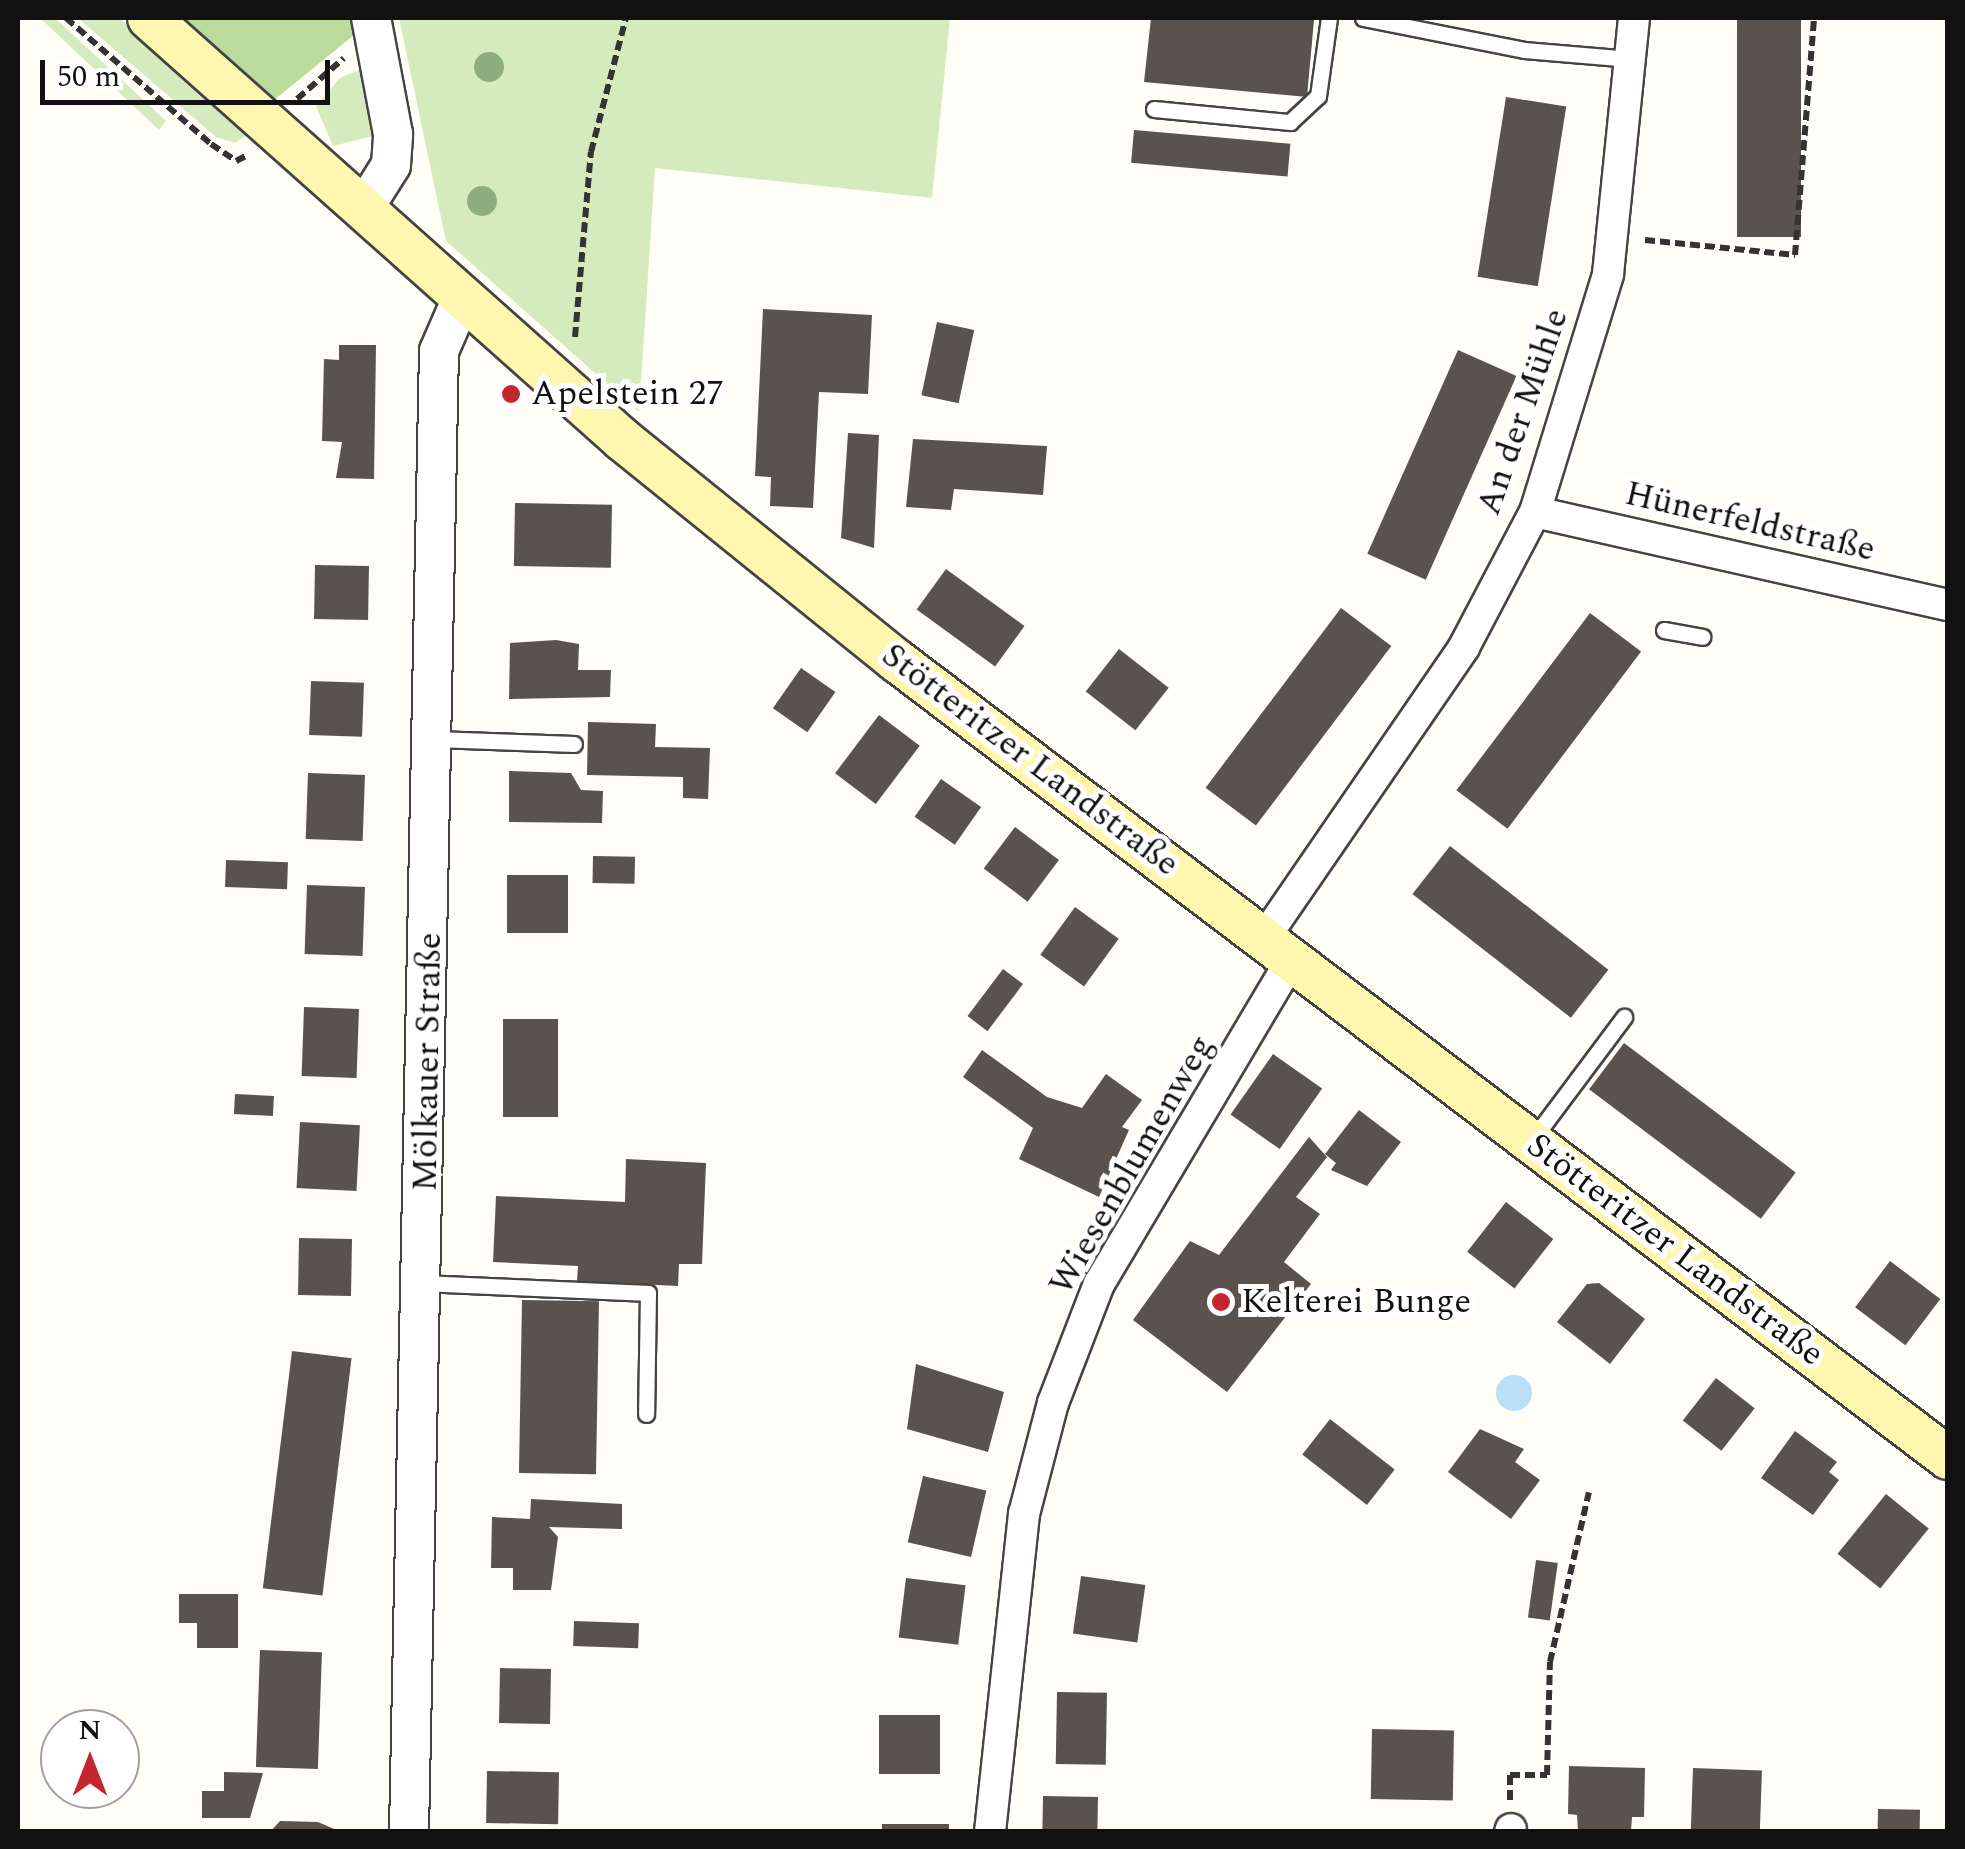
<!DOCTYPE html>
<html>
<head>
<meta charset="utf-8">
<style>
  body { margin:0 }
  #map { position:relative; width:1965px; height:1849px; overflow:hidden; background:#fffdf5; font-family:Spectral,serif }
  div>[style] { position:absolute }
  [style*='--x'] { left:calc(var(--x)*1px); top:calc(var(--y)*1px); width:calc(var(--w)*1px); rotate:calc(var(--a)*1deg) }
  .green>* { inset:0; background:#d5ebbd }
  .forest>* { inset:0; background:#b9dc9c }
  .water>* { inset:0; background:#b9e0f7 }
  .round { border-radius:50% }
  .building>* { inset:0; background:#5a524d; transform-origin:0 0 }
  .path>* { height:6px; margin-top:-3px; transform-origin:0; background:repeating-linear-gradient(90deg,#333 0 10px,transparent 0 15px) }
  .roads { filter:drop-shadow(2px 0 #444) drop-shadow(-2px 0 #444) drop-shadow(0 2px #444) drop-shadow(0 -2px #444) }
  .service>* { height:15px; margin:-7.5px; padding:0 7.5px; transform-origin:7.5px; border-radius:7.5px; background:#fff }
  .minor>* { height:30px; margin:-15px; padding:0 15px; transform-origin:15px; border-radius:15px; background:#fff }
  .tertiary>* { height:38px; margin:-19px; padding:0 19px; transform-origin:19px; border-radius:19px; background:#fff }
  .secondary>* { height:42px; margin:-21px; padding:0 21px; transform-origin:21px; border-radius:21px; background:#fff6b0 }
  .trees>* { width:30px; height:30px; margin:-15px; border-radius:50%; background:#8dad7f }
  .dots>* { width:28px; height:28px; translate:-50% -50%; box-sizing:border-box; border:5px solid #fff; border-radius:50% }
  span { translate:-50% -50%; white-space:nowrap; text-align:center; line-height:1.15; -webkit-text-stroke:10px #fff; paint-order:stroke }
  .poi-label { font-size:35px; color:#111 }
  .left { translate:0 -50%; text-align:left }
  .street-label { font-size:35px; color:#111 }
  .frame { position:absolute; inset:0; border:20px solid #111; pointer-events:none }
  .north { position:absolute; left:40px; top:1709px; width:100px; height:100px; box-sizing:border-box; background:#fff; border:2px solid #a0a0a0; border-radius:50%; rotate:0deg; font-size:28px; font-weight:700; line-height:40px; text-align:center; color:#111 }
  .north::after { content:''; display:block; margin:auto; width:35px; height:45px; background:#c4262e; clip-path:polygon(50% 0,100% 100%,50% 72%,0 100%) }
  .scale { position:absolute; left:40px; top:60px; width:290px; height:45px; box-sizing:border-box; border:5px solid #111; border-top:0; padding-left:12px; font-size:30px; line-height:35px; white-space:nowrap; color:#111; -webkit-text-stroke:8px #fff; paint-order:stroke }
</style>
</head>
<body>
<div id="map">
  <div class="green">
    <i style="clip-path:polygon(40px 18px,55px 18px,166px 121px,159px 130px)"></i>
    <i style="clip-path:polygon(78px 18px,119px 18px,250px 133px,235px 143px,216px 137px)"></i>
    <i style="clip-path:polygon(399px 18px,950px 18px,932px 198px,655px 168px,639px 412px,446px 241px)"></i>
    <i style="clip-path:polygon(361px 70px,373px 136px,333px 146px,316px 106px,341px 77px)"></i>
  </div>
  <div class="forest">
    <i style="clip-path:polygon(181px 18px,351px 18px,354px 35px,274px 100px)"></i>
  </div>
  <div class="water">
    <i class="round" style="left:1496px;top:1375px;width:36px;height:36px"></i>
  </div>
  <div class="building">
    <i style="clip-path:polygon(1151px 18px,1314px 20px,1307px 97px,1144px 82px)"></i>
    <i style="left:1737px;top:18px;width:64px;height:219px"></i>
    <i style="left:1506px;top:97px;width:61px;height:182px;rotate:9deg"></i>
    <i style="left:1134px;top:130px;width:157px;height:33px;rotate:5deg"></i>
    <i style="clip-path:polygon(763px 309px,872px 315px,868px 394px,819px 392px,813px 508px,770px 506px,771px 477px,755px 476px)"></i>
    <i style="left:937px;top:322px;width:38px;height:75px;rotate:12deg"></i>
    <i style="clip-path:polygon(339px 345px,376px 345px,374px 479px,336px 478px,342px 442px,322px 441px,324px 359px,339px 360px)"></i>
    <i style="left:1458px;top:350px;width:64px;height:223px;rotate:24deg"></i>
    <i style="clip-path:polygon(848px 433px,879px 435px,874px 548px,841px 538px)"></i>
    <i style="clip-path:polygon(913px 439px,1047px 446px,1043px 495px,954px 489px,951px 510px,906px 507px)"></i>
    <i style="left:515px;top:503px;width:97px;height:63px;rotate:1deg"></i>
    <i style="left:315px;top:565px;width:54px;height:54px;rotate:1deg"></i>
    <i style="left:946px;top:569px;width:97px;height:50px;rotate:36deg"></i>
    <i style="left:1341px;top:608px;width:63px;height:225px;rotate:37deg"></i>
    <i style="left:1590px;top:613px;width:64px;height:222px;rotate:37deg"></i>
    <i style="clip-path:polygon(556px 640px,579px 644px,578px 670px,611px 670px,610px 697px,509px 699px,510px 643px)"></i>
    <i style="left:1119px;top:649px;width:63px;height:54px;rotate:38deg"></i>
    <i style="left:801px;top:668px;width:42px;height:49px;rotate:35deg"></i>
    <i style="left:311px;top:681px;width:53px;height:54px;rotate:2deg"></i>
    <i style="left:879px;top:715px;width:51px;height:73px;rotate:37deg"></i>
    <i style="clip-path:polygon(588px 722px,656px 724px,655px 747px,710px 748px,708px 799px,683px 798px,683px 777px,587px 775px)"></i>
    <i style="clip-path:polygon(509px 771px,571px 773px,581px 790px,603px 791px,602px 823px,509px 822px)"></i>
    <i style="left:308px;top:773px;width:57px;height:66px;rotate:2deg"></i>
    <i style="left:941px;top:779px;width:49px;height:46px;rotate:35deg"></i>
    <i style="left:1015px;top:827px;width:55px;height:52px;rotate:37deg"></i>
    <i style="left:1450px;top:846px;width:201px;height:61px;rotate:38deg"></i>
    <i style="left:593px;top:856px;width:42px;height:27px;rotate:1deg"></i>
    <i style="left:226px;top:860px;width:62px;height:27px;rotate:2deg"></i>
    <i style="left:507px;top:875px;width:61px;height:58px"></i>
    <i style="left:307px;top:885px;width:58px;height:69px;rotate:2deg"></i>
    <i style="left:1075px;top:907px;width:54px;height:59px;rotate:36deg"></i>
    <i style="left:1003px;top:969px;width:25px;height:59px;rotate:37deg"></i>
    <i style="left:304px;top:1007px;width:55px;height:69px;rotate:2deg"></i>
    <i style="left:503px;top:1019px;width:55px;height:98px"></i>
    <i style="left:1624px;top:1043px;width:215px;height:58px;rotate:37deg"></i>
    <i style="clip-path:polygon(982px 1050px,1047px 1097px,1082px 1108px,1106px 1074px,1142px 1100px,1122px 1127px,1129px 1130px,1099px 1197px,1019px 1159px,1033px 1128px,963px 1077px)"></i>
    <i style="left:1273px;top:1054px;width:60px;height:74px;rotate:35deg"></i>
    <i style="left:235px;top:1094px;width:39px;height:20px;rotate:3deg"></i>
    <i style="clip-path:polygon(1359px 1110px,1401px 1142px,1367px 1186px,1331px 1170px,1336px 1163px,1325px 1154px)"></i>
    <i style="left:300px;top:1122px;width:60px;height:66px;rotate:3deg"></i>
    <i style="clip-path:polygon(1309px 1137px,1327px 1157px,1296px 1197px,1320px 1214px,1284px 1262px,1311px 1284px,1227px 1392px,1133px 1320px,1190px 1241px,1219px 1255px)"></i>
    <i style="clip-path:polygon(626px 1159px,706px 1163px,702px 1264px,679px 1264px,678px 1286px,577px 1281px,578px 1266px,493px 1262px,496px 1196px,625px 1202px)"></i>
    <i style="left:1506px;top:1202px;width:60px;height:63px;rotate:38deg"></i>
    <i style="left:299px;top:1238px;width:53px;height:57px;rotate:1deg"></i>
    <i style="left:1890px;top:1261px;width:63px;height:58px;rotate:37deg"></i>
    <i style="clip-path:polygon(1599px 1283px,1645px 1319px,1610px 1364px,1557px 1322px,1587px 1284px)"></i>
    <i style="left:522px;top:1300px;width:77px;height:173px;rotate:1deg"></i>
    <i style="left:292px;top:1351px;width:60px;height:239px;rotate:7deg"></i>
    <i style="clip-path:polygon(916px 1364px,1004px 1392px,988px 1452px,907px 1429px)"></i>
    <i style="left:1716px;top:1378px;width:49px;height:54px;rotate:38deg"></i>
    <i style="left:1330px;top:1419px;width:82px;height:45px;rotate:38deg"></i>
    <i style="clip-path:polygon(1480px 1429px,1524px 1449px,1515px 1462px,1540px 1480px,1511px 1519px,1448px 1472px)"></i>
    <i style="clip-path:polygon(1795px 1431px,1837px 1462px,1829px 1472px,1839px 1480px,1813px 1515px,1761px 1478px)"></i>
    <i style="left:923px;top:1476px;width:65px;height:68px;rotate:13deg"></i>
    <i style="left:1886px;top:1494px;width:55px;height:77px;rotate:39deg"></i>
    <i style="clip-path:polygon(531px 1499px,622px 1504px,622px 1529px,549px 1527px,558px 1537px,551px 1590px,513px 1590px,513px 1568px,491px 1568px,492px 1517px,530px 1519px)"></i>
    <i style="left:1536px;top:1560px;width:22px;height:58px;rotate:8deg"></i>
    <i style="left:1081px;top:1576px;width:65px;height:58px;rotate:8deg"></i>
    <i style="left:906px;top:1578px;width:60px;height:60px;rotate:7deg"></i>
    <i style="clip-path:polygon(179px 1594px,238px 1594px,238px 1648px,197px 1648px,197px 1623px,179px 1623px)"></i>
    <i style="left:574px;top:1621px;width:65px;height:25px;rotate:2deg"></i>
    <i style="left:260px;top:1650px;width:62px;height:117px;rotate:2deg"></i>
    <i style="left:500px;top:1668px;width:51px;height:55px;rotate:1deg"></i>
    <i style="left:1057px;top:1692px;width:50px;height:72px;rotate:1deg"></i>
    <i style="left:879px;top:1715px;width:61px;height:59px"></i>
    <i style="left:1372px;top:1729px;width:82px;height:70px;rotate:1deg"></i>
    <i style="clip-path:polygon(1569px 1766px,1645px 1768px,1644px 1817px,1632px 1817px,1631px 1831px,1578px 1831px,1577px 1815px,1568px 1814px)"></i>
    <i style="left:1693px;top:1768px;width:69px;height:64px;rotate:2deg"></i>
    <i style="left:487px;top:1771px;width:72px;height:52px;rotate:1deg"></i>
    <i style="clip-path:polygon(224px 1772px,263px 1773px,250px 1818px,202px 1818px,202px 1791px,224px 1791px)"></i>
    <i style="left:1043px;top:1796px;width:55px;height:36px;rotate:1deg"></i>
    <i style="left:1878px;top:1809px;width:42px;height:23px;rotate:1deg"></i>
    <i style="clip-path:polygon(280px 1821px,318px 1822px,341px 1832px,270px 1832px)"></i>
    <i style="left:882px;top:1824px;width:67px;height:8px"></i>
  </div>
  <div class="path">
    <i style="--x:66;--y:18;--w:192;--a:41"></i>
    <i style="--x:211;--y:144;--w:30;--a:34"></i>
    <i style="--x:236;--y:161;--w:11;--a:-27"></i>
    <i style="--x:297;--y:99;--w:62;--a:-41.1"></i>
    <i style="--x:1645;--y:240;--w:151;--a:5.7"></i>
    <i style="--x:1795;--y:255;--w:238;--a:-85.4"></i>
    <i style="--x:575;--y:337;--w:186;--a:-85.1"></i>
    <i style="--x:591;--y:152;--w:138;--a:-75.4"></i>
    <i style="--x:1510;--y:1800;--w:25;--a:-90"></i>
    <i style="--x:1510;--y:1775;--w:37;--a:0"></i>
    <i style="--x:1547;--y:1775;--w:113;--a:-88.5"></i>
    <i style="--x:1550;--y:1662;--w:174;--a:-77.1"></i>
  </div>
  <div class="roads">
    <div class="service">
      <i style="--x:1363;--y:18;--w:164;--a:11.2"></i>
      <i style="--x:1524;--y:50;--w:107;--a:4.8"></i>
      <i style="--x:1154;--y:109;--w:137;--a:5.5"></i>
      <i style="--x:1290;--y:122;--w:38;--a:-43"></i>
      <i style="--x:1318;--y:96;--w:79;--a:-82"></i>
      <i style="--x:1664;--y:630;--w:39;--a:10"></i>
      <i style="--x:435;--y:739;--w:139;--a:2.1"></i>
      <i style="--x:1532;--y:1140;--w:154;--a:-53.2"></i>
      <i style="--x:423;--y:1283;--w:225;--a:2.5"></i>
      <i style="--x:648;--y:1293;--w:121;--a:90.9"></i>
    </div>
    <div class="minor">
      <i style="--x:1535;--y:512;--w:423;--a:12.7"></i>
      <i style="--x:1265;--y:937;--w:352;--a:-55.5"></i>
      <i style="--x:1464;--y:647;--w:153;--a:-62.3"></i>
      <i style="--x:1535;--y:512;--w:249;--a:-72.9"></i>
      <i style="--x:1608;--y:274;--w:257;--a:-84.2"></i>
      <i style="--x:990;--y:1832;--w:320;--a:-83.9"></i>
      <i style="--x:1024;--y:1514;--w:115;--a:-75.4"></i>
      <i style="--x:1053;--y:1403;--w:128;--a:-68.9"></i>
      <i style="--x:1099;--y:1284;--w:380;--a:-59.3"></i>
      <i style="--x:1510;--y:1832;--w:3;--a:-72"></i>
    </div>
    <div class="tertiary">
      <i style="--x:364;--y:208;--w:51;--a:-57.9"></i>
      <i style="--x:391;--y:165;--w:31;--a:-86"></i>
      <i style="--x:393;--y:134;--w:118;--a:-100.7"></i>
      <i style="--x:409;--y:1832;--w:1481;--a:-88.84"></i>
      <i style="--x:439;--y:351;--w:58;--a:-66.5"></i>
    </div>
    <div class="secondary">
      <i style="--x:149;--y:18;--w:635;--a:41.68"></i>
      <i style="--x:623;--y:440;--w:352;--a:38.9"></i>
      <i style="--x:897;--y:661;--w:1319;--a:37.17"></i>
    </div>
  </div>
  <div class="trees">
    <i style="left:489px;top:67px"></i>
    <i style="left:482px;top:201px"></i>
  </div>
  <div class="dots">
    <i style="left:511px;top:394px;background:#c4262e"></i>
    <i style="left:1221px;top:1302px;background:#c4262e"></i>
  </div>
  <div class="poi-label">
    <span class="left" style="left:531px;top:394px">Apelstein 27</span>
    <span class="left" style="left:1241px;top:1302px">Kelterei Bunge</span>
  </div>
  <div class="street-label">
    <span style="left:1523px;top:412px;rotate:-71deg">An der Mühle</span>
    <span style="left:1750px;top:522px;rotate:13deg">Hünerfeldstraße</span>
    <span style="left:1030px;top:760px;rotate:37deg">Stötteritzer Landstraße</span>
    <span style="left:428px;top:1062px;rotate:-89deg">Mölkauer Straße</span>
    <span style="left:1132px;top:1165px;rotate:-60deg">Wiesenblumenweg</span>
    <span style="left:1675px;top:1250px;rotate:37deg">Stötteritzer Landstraße</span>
  </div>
  <div class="frame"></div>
  <div class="north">N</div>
  <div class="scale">50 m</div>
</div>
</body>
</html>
